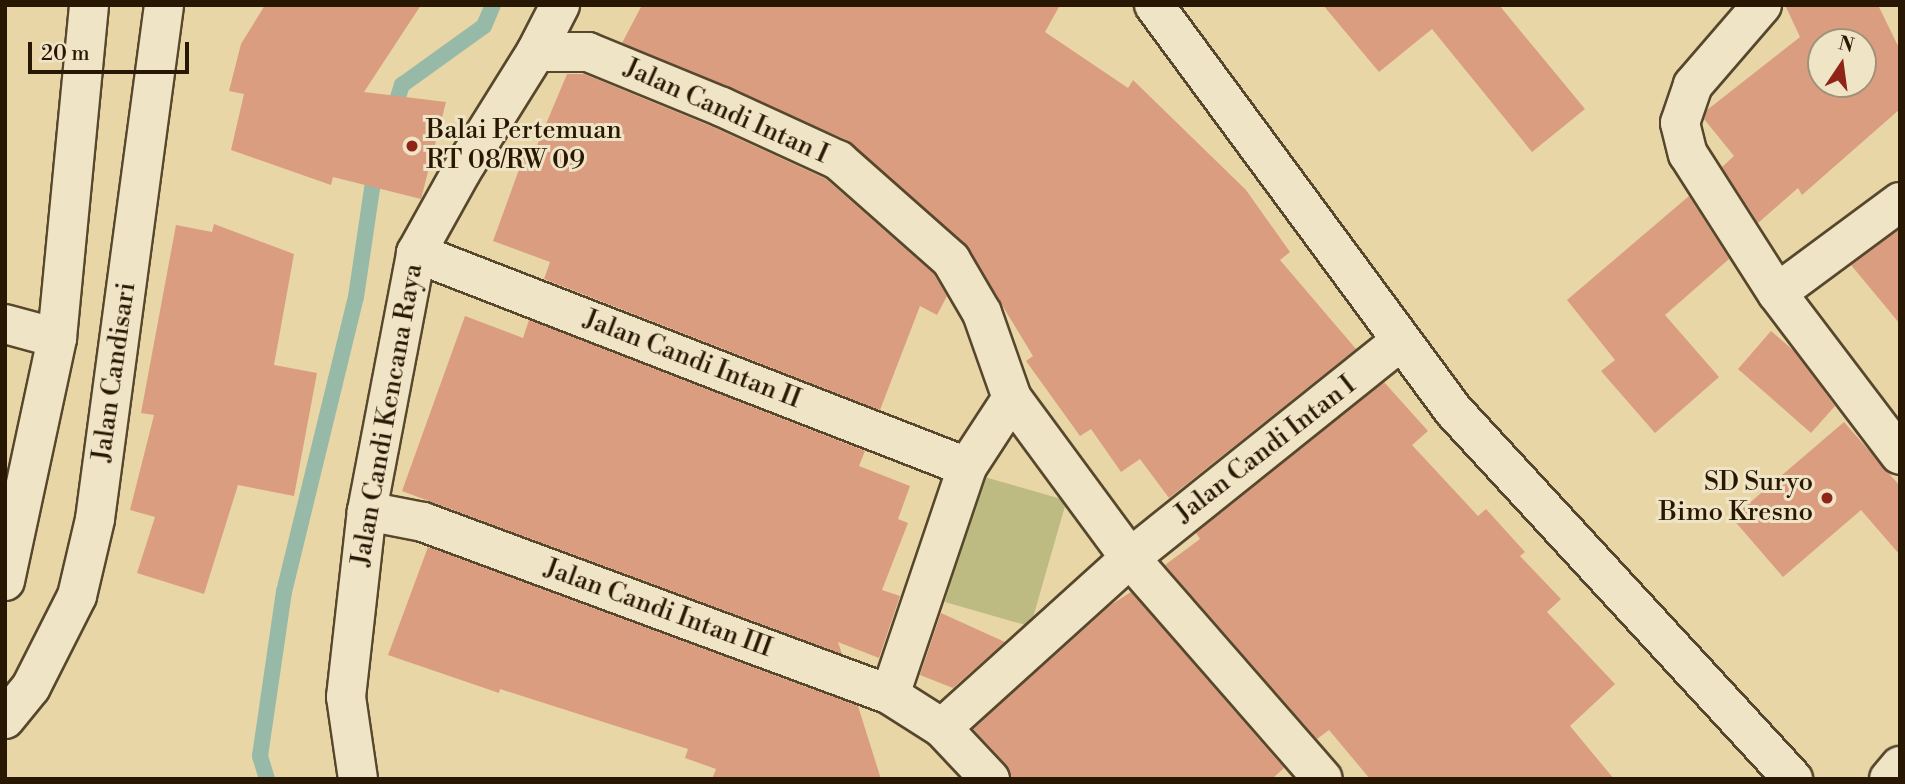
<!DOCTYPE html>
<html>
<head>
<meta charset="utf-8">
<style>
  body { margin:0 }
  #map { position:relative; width:1905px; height:784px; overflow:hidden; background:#e8d6a7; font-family:"Libre Bodoni",serif }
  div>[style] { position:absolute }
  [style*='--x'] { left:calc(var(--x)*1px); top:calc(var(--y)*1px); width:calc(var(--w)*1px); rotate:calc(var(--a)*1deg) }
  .green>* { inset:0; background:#bebb82; transform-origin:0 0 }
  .stream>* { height:16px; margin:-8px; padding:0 8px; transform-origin:8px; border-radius:8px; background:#97b9a8 }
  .building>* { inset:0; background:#db9d80 }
  .roads { filter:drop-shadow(2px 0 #57472c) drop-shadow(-2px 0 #57472c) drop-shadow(0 2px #57472c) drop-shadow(0 -2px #57472c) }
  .street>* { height:38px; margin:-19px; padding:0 19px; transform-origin:19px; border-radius:19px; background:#f0e4c6 }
  .secondary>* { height:38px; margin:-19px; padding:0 19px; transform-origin:19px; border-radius:19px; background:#f0e4c6 }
  .dots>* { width:19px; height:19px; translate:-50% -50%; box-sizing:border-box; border:4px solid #f0e4c6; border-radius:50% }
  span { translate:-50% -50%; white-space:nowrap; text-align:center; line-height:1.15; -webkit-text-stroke:6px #f0e4c6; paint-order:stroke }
  .street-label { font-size:26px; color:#271703 }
  .poi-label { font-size:26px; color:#271703 }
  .left { translate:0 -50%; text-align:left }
  .right { translate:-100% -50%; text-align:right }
  .frame { position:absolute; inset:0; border:7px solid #271703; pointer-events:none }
  .north { position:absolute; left:1807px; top:28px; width:70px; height:70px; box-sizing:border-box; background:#f0e4c6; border:2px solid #a09278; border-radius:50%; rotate:13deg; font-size:19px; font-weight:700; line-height:28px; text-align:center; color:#271703 }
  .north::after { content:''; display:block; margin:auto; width:24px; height:32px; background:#8f2418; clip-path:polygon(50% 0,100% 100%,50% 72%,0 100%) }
  .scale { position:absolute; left:28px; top:42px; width:161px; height:32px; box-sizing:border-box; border:4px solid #271703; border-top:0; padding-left:9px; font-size:21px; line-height:24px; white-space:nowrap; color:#271703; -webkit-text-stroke:5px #f0e4c6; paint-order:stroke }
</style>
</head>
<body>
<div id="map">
  <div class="green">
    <i style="left:981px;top:476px;width:89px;height:131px;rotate:16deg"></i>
  </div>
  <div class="stream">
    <i style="--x:392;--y:117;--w:34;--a:-73"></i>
    <i style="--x:402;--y:85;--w:101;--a:-35.7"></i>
    <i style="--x:484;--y:26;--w:23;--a:-67"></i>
    <i style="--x:267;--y:779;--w:24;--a:-107"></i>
    <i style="--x:260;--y:756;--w:166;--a:-81.7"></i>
    <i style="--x:284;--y:592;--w:304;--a:-76.3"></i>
    <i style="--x:356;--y:297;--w:130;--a:-81.6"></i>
  </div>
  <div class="building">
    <i style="clip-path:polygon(265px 5px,421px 5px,364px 92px,446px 102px,421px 199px,333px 177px,331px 185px,231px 150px,244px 94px,229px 91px,241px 44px)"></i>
    <i style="clip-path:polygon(642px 5px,1060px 5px,1045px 32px,1128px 88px,1133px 80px,1246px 190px,1290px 252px,1280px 260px,1356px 349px,1169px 498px,1140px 459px,1121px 472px,1091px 429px,1080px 436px,1026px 361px,1033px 356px,965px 244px,847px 140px,622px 43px)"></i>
    <i style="clip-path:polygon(1323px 5px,1499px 5px,1585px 109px,1532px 152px,1432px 29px,1379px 72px)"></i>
    <i style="clip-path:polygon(evenodd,1785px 5px,1878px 5px,1900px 50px,1900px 109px,1802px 195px,1798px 188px,1758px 223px,1722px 167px,1734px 156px,1704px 119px,1707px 110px,1800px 37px,1785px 5px,1821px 42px,1863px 42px,1863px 84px,1821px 84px,1821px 42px)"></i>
    <i style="clip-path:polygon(567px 74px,584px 74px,713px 127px,826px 179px,934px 274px,947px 296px,937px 315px,920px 306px,880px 410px,544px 279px,550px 262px,493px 241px,525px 153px,533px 155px)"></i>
    <i style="clip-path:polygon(1689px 196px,1729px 259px,1665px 315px,1719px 377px,1655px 433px,1601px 371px,1615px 360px,1567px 300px)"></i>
    <i style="clip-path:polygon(214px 224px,294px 254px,274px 365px,317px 373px,294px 496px,238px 485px,204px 594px,137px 573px,155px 517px,130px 510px,154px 415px,141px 413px,176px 225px,212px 232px)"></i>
    <i style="clip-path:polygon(1900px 229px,1900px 324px,1851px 265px)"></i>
    <i style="clip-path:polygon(465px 316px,523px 338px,529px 320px,865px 451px,859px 466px,910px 486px,898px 519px,908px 523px,882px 590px,900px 596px,879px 658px,838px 642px,842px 654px,402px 491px)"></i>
    <i style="clip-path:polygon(1771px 331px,1794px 351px,1835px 406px,1811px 433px,1738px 369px)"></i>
    <i style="clip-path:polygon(1384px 382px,1428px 431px,1412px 445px,1478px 516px,1486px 509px,1525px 552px,1520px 556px,1561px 599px,1547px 612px,1615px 684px,1570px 726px,1614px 779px,1370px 779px,1329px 730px,1317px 739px,1165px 565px,1200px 539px,1196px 533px)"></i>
    <i style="clip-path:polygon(1844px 422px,1900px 486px,1900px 555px,1861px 510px,1783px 577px,1732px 518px)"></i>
    <i style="clip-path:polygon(428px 547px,858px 706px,881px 779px,712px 779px,716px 769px,685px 758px,688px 749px,500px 689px,499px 693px,388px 655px)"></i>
    <i style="clip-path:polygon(1131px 592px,1284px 768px,1272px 779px,1011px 779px,1006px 764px,973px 729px,1112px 604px)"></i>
    <i style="clip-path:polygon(941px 613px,1005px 642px,953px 688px,920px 675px)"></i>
  </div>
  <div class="roads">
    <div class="street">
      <i style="--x:1154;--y:5;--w:503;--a:53.56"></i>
      <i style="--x:1453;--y:410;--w:502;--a:47.34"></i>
      <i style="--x:1762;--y:5;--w:106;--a:130.8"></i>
      <i style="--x:1693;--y:85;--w:40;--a:108.9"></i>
      <i style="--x:1680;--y:123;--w:32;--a:76"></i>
      <i style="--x:1688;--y:154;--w:165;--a:57.4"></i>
      <i style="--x:1777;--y:293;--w:203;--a:52.8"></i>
      <i style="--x:536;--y:52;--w:52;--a:0"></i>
      <i style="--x:588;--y:52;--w:145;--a:22.3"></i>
      <i style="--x:722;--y:107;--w:128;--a:24.6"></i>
      <i style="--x:838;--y:160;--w:151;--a:41.5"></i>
      <i style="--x:951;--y:260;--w:61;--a:59.7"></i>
      <i style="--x:982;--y:313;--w:90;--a:70.6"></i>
      <i style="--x:1012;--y:398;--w:199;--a:53.6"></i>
      <i style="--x:1130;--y:558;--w:293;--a:48.9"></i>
      <i style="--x:416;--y:253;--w:591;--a:21.23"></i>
      <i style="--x:1777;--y:293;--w:153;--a:-36.5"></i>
      <i style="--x:5;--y:324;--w:54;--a:15.1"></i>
      <i style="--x:367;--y:511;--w:57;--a:11.1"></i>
      <i style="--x:423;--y:522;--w:498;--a:20.3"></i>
      <i style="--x:890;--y:695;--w:62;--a:32.4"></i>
      <i style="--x:942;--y:728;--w:70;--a:46.7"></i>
      <i style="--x:5;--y:581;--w:249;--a:-77.9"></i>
      <i style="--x:57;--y:338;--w:335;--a:-84.5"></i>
      <i style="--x:890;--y:695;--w:241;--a:-71.3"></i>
      <i style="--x:967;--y:467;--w:82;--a:-56.9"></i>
      <i style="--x:5;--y:719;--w:41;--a:-50.9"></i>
      <i style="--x:31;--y:687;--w:102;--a:-63.2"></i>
      <i style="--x:77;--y:596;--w:79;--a:-76.8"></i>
      <i style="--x:95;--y:519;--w:519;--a:-82.35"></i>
      <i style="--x:942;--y:728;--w:253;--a:-42.1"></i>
      <i style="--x:1130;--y:558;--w:347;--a:-38.7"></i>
      <i style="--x:1889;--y:779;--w:17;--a:-50"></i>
    </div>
    <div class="secondary">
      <i style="--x:358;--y:779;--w:83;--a:-98.3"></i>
      <i style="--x:346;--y:697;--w:187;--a:-83.6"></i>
      <i style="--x:367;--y:511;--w:263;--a:-79.2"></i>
      <i style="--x:416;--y:253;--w:93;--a:-60.9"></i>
      <i style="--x:461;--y:172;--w:142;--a:-58"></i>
      <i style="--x:536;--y:52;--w:53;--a:-62.9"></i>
    </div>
  </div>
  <div class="dots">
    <i style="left:412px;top:146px;background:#8f2418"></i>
    <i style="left:1827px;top:498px;background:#8f2418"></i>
  </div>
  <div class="street-label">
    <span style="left:726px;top:112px;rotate:24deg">Jalan Candi Intan I</span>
    <span style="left:692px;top:360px;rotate:21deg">Jalan Candi Intan II</span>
    <span style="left:115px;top:372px;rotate:-82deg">Jalan Candisari</span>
    <span style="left:388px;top:415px;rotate:-80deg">Jalan Candi Kencana Raya</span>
    <span style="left:1266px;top:450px;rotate:-38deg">Jalan Candi Intan I</span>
    <span style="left:658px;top:609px;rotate:20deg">Jalan Candi Intan III</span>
  </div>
  <div class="poi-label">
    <span class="left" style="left:426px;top:146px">Balai Pertemuan<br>RT 08/RW 09</span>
    <span class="right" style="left:1813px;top:498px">SD Suryo<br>Bimo Kresno</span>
  </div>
  <div class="frame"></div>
  <div class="north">N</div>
  <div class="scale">20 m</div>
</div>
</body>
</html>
